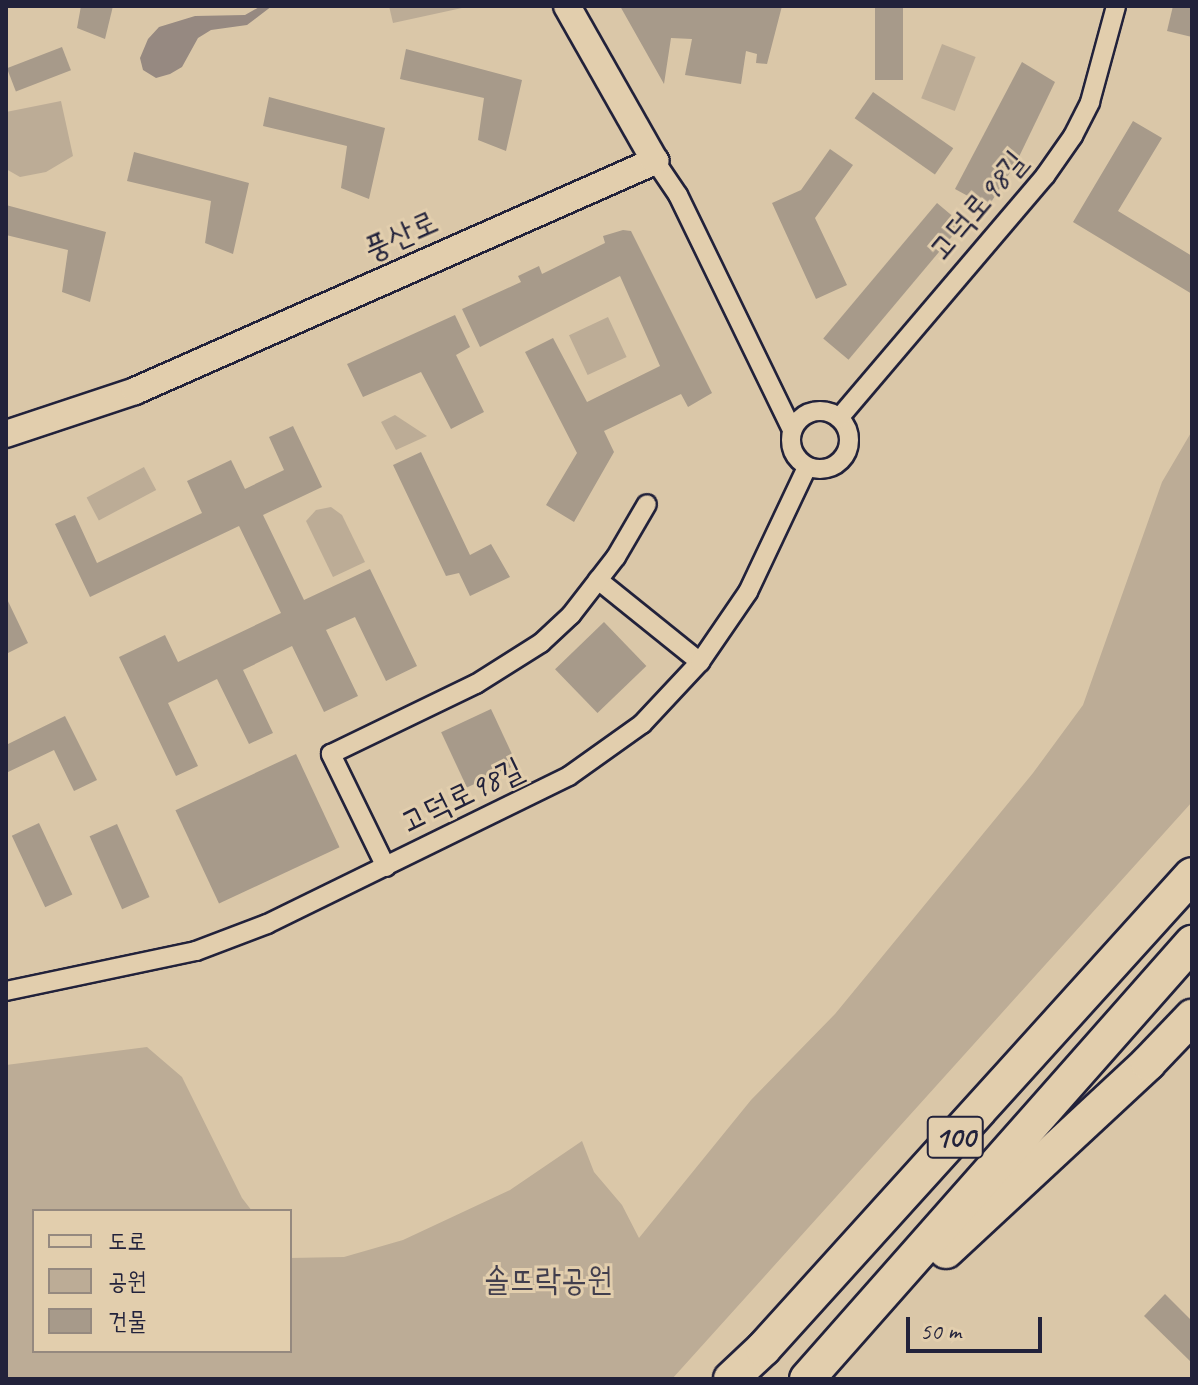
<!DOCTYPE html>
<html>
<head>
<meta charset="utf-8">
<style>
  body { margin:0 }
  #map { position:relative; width:1198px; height:1385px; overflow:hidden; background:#dac7a8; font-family:Caveat,"Poor Story",sans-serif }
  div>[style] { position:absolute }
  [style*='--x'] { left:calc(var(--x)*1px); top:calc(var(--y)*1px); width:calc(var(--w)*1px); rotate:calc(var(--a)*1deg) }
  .green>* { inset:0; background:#bcac96; transform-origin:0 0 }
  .water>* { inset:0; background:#968981 }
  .building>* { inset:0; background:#a79a8a; transform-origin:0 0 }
  .roads { filter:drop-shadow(2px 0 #22223b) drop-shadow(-2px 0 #22223b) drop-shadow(0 2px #22223b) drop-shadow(0 -2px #22223b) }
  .street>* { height:18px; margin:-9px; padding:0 9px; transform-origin:9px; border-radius:9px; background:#e2cead }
  .street>.ring { margin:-9px; padding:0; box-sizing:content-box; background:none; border:18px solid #e2cead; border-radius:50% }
  .secondary>* { height:26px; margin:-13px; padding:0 13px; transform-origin:13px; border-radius:13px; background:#e2cead }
  .highway>* { height:34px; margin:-17px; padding:0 17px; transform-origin:17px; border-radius:17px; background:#e2cead }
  span { translate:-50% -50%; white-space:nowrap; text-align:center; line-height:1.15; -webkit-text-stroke:6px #e2cead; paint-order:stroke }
  .shield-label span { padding:2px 6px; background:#e2cead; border:2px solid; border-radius:6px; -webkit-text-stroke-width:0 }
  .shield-label { font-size:30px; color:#22223b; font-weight:700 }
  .street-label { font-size:32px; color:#22223b }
  .park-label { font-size:32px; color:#413e4d }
  .frame { position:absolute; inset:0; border:8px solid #22223b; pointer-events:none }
  .legend { position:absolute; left:32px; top:1209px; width:260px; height:144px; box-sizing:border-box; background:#e2cead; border:2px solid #95897f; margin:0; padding:10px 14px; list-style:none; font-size:24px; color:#22223b }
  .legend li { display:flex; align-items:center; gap:16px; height:40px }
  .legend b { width:40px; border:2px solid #95897f }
  .scale { position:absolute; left:906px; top:1317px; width:136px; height:36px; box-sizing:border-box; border:4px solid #22223b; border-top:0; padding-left:10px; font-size:24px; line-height:28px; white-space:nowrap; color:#22223b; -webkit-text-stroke:6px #e2cead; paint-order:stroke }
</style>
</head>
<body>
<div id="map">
  <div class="green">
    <i style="clip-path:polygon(389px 6px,460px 6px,462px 8px,393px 23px)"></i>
    <i style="left:942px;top:44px;width:36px;height:58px;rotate:21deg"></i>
    <i style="clip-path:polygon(61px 101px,73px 156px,46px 172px,20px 177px,6px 169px,6px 112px)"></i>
    <i style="left:608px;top:317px;width:44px;height:43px;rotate:65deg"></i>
    <i style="clip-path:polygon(395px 415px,427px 436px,396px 450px,381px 422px)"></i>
    <i style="clip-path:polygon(1192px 431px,1192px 802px,672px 1379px,6px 1379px,6px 1065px,147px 1047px,182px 1077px,242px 1198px,252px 1211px,34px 1211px,34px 1351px,290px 1351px,290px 1258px,344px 1257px,403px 1240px,510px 1190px,582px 1141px,594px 1172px,622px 1205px,639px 1238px,751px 1100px,835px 1014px,1033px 773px,1083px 705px,1162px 482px)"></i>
    <i style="left:144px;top:467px;width:26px;height:65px;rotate:62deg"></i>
    <i style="clip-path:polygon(331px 507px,342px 515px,365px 562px,333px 577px,306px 521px,316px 510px)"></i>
  </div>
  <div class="water">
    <i style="clip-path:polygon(261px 6px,272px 6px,247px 25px,211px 30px,198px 38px,182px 67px,170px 74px,156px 78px,143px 70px,140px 58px,148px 39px,159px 27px,195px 16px,245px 15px)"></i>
  </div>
  <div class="building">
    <i style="clip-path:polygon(81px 6px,113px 6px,105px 39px,77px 28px)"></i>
    <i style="clip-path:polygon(620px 6px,782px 6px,767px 64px,756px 63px,757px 54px,746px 51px,741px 84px,685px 75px,692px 39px,671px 38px,664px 84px)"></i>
    <i style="left:875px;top:6px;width:28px;height:74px"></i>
    <i style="clip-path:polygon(1173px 6px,1192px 6px,1192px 37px,1167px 31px)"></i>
    <i style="left:62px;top:47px;width:25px;height:59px;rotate:69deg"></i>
    <i style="clip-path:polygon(406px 49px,522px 80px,506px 151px,478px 140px,484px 98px,400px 79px)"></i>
    <i style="clip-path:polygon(1022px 62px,1055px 82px,1016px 163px,988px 207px,955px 189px)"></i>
    <i style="left:873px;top:92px;width:98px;height:32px;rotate:35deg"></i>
    <i style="clip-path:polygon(269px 97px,385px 128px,369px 199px,341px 188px,347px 146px,263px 126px)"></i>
    <i style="clip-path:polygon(1133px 121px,1162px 138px,1118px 211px,1192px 256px,1192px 294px,1073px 222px)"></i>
    <i style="clip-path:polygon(830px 149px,853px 165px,815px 218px,847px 285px,816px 299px,772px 203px,801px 190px)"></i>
    <i style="clip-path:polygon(134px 152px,249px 183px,233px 254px,205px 243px,211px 201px,127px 181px)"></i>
    <i style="left:937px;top:203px;width:33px;height:177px;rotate:40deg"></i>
    <i style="clip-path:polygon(6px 205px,106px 232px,90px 302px,62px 292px,68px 250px,6px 235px)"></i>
    <i style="clip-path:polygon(623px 230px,631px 231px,712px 393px,688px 407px,681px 394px,604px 431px,614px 452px,574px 522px,546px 505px,577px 453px,525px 352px,553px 338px,587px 402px,660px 366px,620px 276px,480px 347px,462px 309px,521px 282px,518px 276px,539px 266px,542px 274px,605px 243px,603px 236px)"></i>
    <i style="clip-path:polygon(455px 315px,470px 347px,456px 355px,484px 412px,451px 429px,421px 372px,363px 397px,347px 364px)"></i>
    <i style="clip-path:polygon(293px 426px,322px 487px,263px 515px,304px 600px,370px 569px,417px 666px,386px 681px,355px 617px,326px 630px,358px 696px,324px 712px,292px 646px,243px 670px,273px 733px,249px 744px,217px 679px,168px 703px,198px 766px,176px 776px,119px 657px,165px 635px,178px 662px,281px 613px,239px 526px,90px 597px,55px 524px,75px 515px,97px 563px,202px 513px,187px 481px,231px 460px,245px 489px,284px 470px,269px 437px)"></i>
    <i style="clip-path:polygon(421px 452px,470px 555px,491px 544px,510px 577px,470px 596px,459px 573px,446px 576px,393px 465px)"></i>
    <i style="clip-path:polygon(6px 597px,28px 643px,6px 654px)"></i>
    <i style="left:604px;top:622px;width:61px;height:68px;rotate:46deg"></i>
    <i style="left:491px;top:709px;width:61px;height:55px;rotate:65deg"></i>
    <i style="clip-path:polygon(65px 716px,97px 780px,74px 791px,54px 750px,6px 773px,6px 745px)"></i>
    <i style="left:296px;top:754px;width:103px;height:133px;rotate:65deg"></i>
    <i style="left:39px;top:823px;width:79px;height:30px;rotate:65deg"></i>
    <i style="left:117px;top:824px;width:80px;height:30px;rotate:66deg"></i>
    <i style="clip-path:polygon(1165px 1294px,1192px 1321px,1192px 1363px,1144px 1316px)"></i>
  </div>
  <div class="roads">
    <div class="street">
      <i style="--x:655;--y:161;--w:41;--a:55.9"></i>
      <i style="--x:678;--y:195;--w:261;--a:64.1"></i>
      <i class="ring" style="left:791px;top:411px;width:40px;height:40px"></i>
      <i style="--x:839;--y:418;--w:318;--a:-49.6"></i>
      <i style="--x:1045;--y:176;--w:49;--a:-55"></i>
      <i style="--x:1073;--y:136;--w:38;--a:-63"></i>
      <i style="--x:1090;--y:102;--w:99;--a:-74.8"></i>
      <i style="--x:598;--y:580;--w:131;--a:38.8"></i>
      <i style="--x:386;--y:867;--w:126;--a:-116"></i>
      <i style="--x:331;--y:754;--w:161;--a:-25.8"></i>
      <i style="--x:476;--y:684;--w:77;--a:-32.2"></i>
      <i style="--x:541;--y:643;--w:41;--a:-43"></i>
      <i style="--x:571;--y:615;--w:73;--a:-52.2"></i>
      <i style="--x:616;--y:557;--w:61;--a:-59.7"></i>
      <i style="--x:6;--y:991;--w:194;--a:-11.9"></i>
      <i style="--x:196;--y:951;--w:76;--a:-20.8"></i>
      <i style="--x:267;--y:924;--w:336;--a:-26.1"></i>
      <i style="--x:569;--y:776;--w:90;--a:-35.5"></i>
      <i style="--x:642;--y:724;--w:85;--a:-46.9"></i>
      <i style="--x:700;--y:662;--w:85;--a:-55.6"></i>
      <i style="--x:748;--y:592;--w:138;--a:-64.7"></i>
    </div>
    <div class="secondary">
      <i style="--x:6;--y:434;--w:136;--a:-18.4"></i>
      <i style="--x:135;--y:391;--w:569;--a:-23.86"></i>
      <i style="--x:655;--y:161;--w:178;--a:-119.6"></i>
    </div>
    <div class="highway">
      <i style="--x:946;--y:1251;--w:276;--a:-42.9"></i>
      <i style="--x:1148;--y:1063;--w:64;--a:-46.3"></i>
      <i style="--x:731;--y:1379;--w:44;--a:-43.2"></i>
      <i style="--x:763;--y:1349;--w:639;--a:-47.85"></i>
      <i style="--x:807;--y:1379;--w:582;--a:-48.55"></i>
    </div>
  </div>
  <div class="shield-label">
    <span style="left:955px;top:1137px">100</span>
  </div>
  <div class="street-label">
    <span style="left:978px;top:206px;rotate:-50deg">고덕로98길</span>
    <span style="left:401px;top:236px;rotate:-24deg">풍산로</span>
    <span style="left:462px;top:796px;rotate:-26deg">고덕로98길</span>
  </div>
  <div class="park-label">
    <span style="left:548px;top:1280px">솔뜨락공원</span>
  </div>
  <div class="frame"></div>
  <ul class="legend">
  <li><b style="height:10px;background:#e2cead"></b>도로</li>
  <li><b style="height:22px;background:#bcac96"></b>공원</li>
  <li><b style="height:22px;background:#a79a8a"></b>건물</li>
  </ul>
  <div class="scale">50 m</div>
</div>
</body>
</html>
